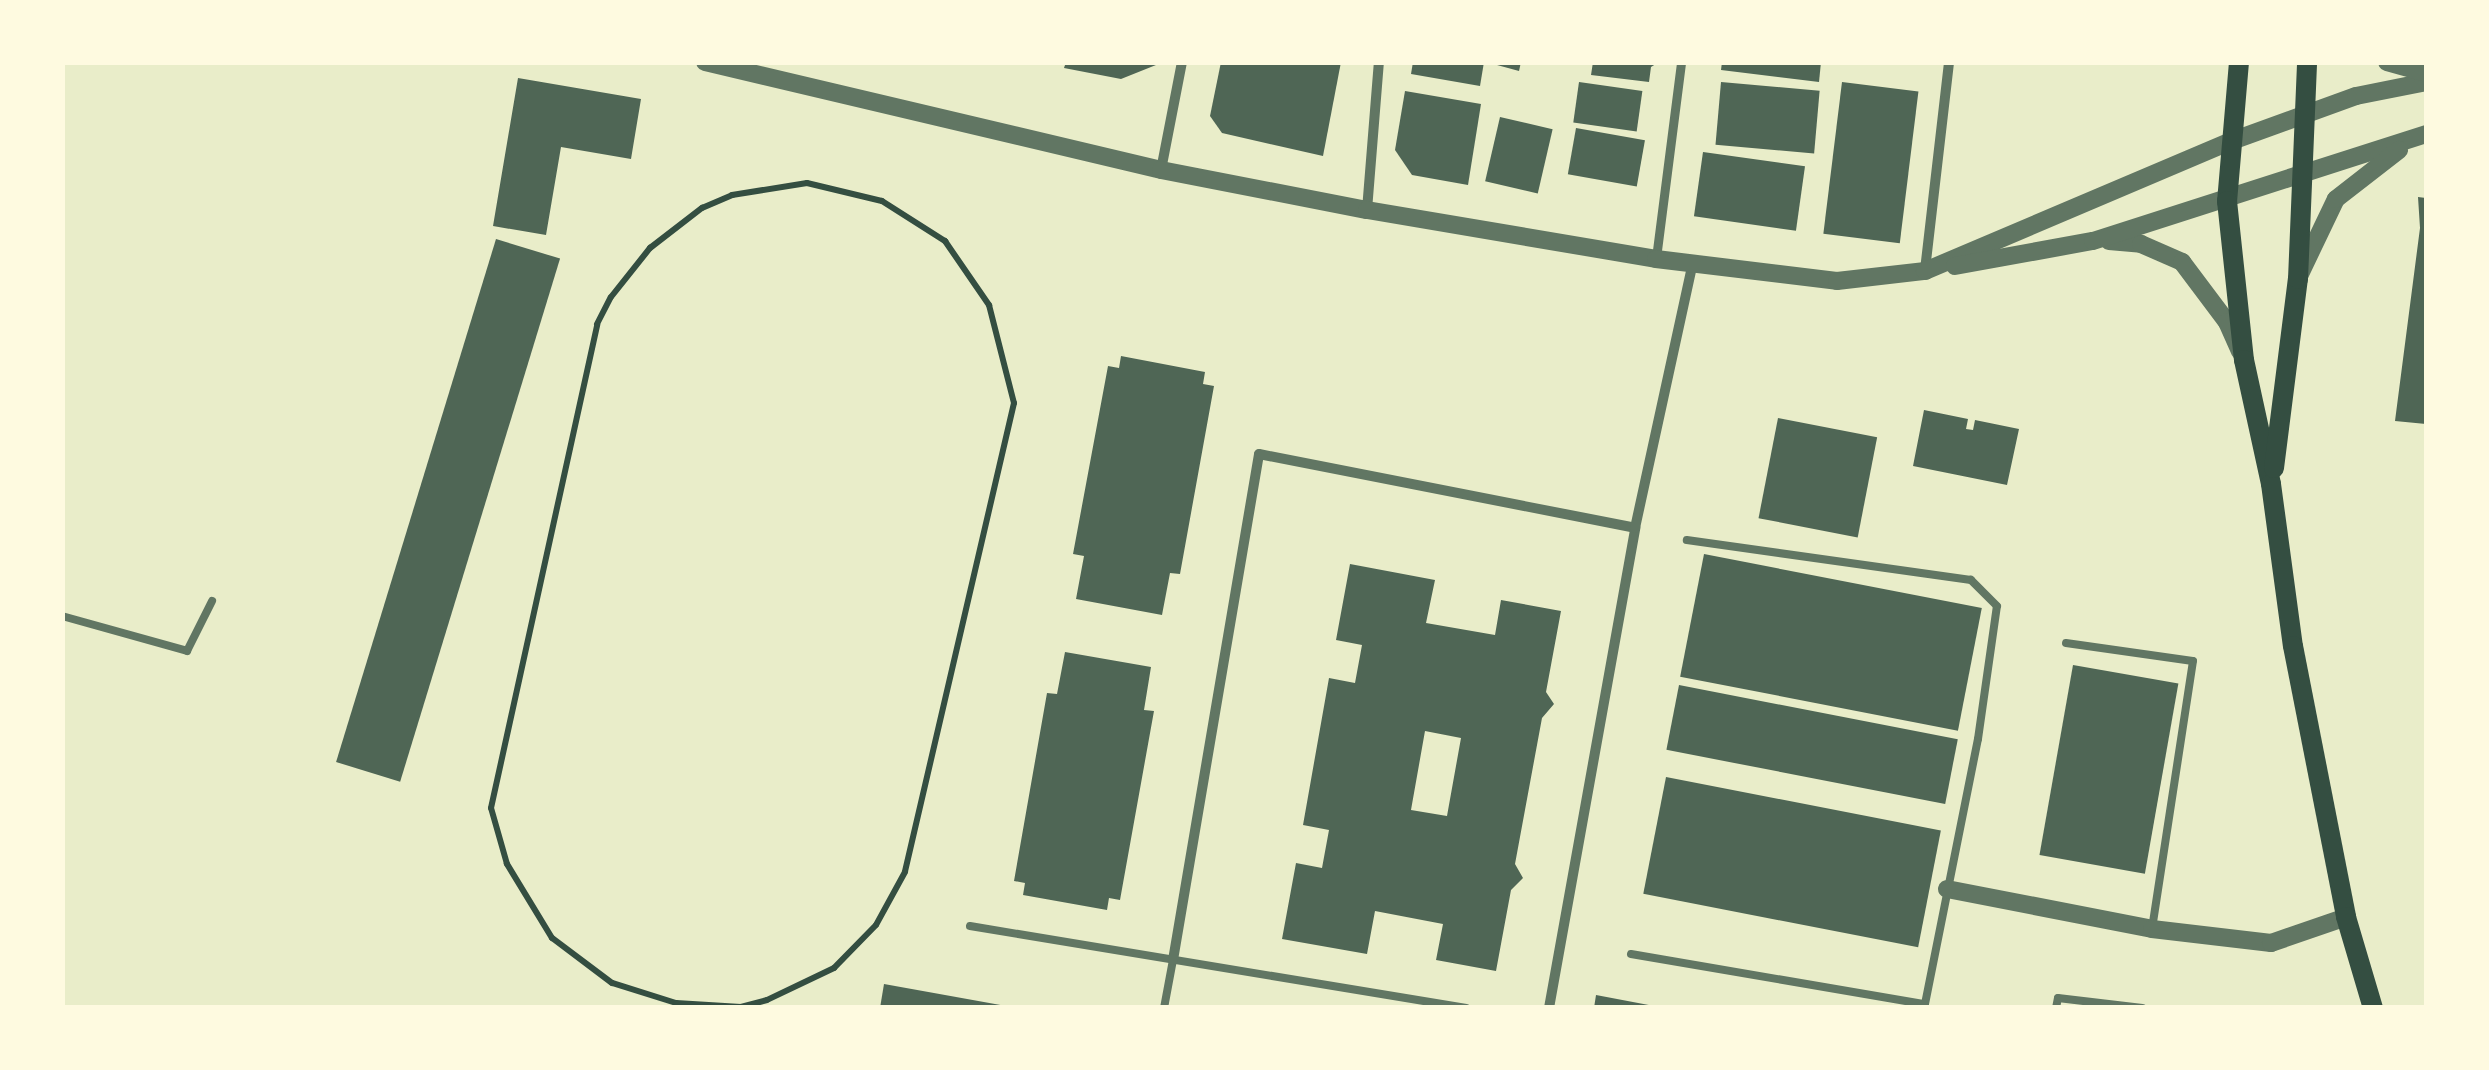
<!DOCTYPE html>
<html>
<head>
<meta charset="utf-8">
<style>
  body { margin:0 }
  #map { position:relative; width:2489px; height:1070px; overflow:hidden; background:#e9edc9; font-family:Georgia,serif }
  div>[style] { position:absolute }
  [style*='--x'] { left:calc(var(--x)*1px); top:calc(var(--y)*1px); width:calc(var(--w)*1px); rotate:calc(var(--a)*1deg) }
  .building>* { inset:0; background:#4f6655; transform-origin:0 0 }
  .path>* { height:6px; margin:-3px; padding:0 3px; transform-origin:3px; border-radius:3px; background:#344e41 }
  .service>* { height:8px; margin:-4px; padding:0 4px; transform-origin:4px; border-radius:4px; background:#617663 }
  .pedestrian>* { height:9px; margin:-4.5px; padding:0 4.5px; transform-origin:4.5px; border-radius:4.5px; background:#617663 }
  .minor>* { height:10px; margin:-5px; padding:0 5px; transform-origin:5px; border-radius:5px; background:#617663 }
  .tertiary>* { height:18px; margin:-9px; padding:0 9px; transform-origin:9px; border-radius:9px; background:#617663 }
  .secondary>* { height:20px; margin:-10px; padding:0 10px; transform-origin:10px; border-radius:10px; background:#344e41 }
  span { translate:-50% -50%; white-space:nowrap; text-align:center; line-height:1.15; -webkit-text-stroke:8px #fefae0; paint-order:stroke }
  .frame { position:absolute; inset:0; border:65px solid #fefae0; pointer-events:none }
</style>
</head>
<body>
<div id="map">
  <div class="building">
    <i style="clip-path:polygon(1066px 62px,1161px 62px,1161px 63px,1121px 79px,1064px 68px)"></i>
    <i style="clip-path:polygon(1221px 62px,1341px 62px,1323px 156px,1222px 133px,1210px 116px)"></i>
    <i style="clip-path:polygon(1413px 62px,1484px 62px,1480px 86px,1411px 74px)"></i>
    <i style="clip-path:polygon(1486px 62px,1521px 62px,1519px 71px)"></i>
    <i style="clip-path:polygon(1593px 62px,1659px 62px,1651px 67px,1649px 82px,1591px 75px)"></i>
    <i style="clip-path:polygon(1722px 62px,1821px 62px,1819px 82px,1721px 70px)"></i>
    <i style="clip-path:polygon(518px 78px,641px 99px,631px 159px,561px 147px,546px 235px,493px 226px)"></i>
    <i style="left:1579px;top:82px;width:64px;height:41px;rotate:8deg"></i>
    <i style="left:1721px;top:82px;width:99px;height:63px;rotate:5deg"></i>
    <i style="left:1842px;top:82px;width:77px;height:153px;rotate:7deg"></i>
    <i style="clip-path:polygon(1405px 91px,1481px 104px,1468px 185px,1412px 175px,1395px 150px)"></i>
    <i style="left:1500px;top:117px;width:54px;height:66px;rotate:13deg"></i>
    <i style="left:1576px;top:128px;width:70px;height:47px;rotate:10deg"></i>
    <i style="left:1703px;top:152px;width:103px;height:65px;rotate:8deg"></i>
    <i style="clip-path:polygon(2418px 197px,2426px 198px,2426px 424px,2395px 421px,2420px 228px)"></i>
    <i style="left:496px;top:239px;width:67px;height:547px;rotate:17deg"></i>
    <i style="clip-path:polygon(1121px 356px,1205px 372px,1203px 384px,1214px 386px,1180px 574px,1170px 573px,1162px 615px,1076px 599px,1084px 556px,1073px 554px,1108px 366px,1119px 368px)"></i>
    <i style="clip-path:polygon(1924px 410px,1968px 419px,1966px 429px,1973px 430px,1975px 420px,2019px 429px,2007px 485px,1913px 466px)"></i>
    <i style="left:1778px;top:418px;width:101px;height:102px;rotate:11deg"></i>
    <i style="left:1704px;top:554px;width:283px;height:125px;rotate:11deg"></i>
    <i style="clip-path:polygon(evenodd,1350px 564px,1435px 580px,1426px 623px,1495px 635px,1501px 600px,1561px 611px,1546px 692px,1554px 704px,1542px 718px,1515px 864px,1523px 878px,1511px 890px,1496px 971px,1436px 960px,1443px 924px,1375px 911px,1367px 954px,1282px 939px,1296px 863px,1322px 868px,1329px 830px,1303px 825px,1329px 678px,1355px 683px,1362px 645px,1336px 640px,1350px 564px,1425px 731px,1461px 738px,1447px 816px,1411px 810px,1425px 731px)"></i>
    <i style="clip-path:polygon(1065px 652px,1151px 667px,1144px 710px,1154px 711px,1120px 900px,1109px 898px,1107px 910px,1023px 895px,1025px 883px,1014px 881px,1047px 693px,1057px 694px)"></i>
    <i style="left:2073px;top:665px;width:107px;height:193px;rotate:10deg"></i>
    <i style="left:1679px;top:685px;width:284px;height:66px;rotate:11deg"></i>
    <i style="left:1666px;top:777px;width:280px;height:119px;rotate:11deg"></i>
    <i style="clip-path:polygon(884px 984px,1006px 1006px,1006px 1008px,880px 1008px)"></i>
    <i style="clip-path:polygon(1596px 995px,1654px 1006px,1654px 1008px,1594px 1008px)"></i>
  </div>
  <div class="path">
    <i style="--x:807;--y:183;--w:77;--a:13.5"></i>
    <i style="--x:882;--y:201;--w:75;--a:32.4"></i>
    <i style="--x:945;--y:241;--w:78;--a:55.5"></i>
    <i style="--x:989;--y:305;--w:101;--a:75.7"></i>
    <i style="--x:1014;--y:403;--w:481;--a:103.1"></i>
    <i style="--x:905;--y:872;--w:60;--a:118.7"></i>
    <i style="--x:876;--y:925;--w:60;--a:134.3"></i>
    <i style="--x:834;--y:968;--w:74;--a:154.5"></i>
    <i style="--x:767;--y:1000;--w:27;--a:165"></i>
    <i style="--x:741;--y:1007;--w:65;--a:-176.5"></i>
    <i style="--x:676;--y:1003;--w:67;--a:-162.6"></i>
    <i style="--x:612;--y:983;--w:75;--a:-143.1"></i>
    <i style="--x:552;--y:938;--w:87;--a:-121.3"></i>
    <i style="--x:507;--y:864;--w:58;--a:-105.9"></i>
    <i style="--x:491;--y:808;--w:495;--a:-77.6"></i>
    <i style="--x:597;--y:324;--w:30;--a:-63"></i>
    <i style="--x:611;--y:297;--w:63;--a:-51.5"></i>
    <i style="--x:650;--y:248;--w:66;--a:-37.6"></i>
    <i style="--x:702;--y:208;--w:33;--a:-23"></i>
    <i style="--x:732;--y:195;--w:76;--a:-9.1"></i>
  </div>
  <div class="service">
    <i style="--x:62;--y:616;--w:130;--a:15.6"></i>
    <i style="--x:187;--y:651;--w:56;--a:-63.4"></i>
    <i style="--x:2066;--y:643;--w:128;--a:8.1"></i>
    <i style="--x:2193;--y:661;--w:271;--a:98.7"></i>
    <i style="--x:970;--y:926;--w:503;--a:9.39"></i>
    <i style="--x:1631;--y:954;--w:298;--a:9.7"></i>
    <i style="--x:1925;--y:1004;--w:270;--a:-78.7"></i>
    <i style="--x:1978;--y:739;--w:134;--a:-81.9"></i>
    <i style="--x:1997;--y:606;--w:37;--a:-135"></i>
    <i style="--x:1971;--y:580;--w:287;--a:-172"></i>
    <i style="--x:1164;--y:1008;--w:49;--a:-79.4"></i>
    <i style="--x:2056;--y:1008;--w:10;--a:-79"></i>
    <i style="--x:2058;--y:998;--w:85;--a:6.8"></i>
  </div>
  <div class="pedestrian">
    <i style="--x:1656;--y:258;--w:198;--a:-82.7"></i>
  </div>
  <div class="minor">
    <i style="--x:1161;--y:170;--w:110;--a:-79"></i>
    <i style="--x:1367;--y:210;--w:148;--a:-85.4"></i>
    <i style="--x:1925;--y:270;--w:209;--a:-83.4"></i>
    <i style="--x:1173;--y:960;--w:513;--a:-80.35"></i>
    <i style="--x:1259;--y:454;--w:383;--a:11.1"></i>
    <i style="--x:1549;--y:1008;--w:488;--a:-79.8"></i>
    <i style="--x:1635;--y:528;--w:271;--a:-77.7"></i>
  </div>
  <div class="tertiary">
    <i style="--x:705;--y:62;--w:469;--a:13.3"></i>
    <i style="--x:1161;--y:170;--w:210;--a:11"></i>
    <i style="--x:1367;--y:210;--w:293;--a:9.6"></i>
    <i style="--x:1656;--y:259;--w:182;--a:6.9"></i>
    <i style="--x:1837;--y:281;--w:89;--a:-6.5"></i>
    <i style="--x:1925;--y:271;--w:330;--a:-23"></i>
    <i style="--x:2229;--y:142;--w:135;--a:-19.9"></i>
    <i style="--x:2356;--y:96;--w:71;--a:-11.3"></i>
    <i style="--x:2387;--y:62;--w:41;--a:15.8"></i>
    <i style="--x:2109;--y:241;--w:32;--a:5"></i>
    <i style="--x:2141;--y:244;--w:45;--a:23.7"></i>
    <i style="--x:2182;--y:262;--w:75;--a:53.1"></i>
    <i style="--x:2227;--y:322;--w:32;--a:66"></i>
    <i style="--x:1955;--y:266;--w:140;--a:-10.3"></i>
    <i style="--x:2093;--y:241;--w:350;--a:-17.8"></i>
    <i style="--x:2300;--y:274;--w:83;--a:-64.4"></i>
    <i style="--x:2336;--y:199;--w:80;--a:-37.9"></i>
    <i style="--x:1947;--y:889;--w:209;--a:11"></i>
    <i style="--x:2152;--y:929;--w:120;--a:6.7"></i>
    <i style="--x:2271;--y:943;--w:79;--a:-19.1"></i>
  </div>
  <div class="secondary">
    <i style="--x:2239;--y:62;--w:140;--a:94.9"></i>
    <i style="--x:2227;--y:201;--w:160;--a:83.9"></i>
    <i style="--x:2244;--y:360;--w:127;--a:77.7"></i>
    <i style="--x:2271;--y:484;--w:163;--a:82.3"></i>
    <i style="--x:2293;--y:646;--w:276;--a:78.9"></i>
    <i style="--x:2346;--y:917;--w:95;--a:73.5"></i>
    <i style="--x:2274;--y:468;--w:191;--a:-82.8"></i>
    <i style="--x:2298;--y:279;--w:217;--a:-87.6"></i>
  </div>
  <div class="frame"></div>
</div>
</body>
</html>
